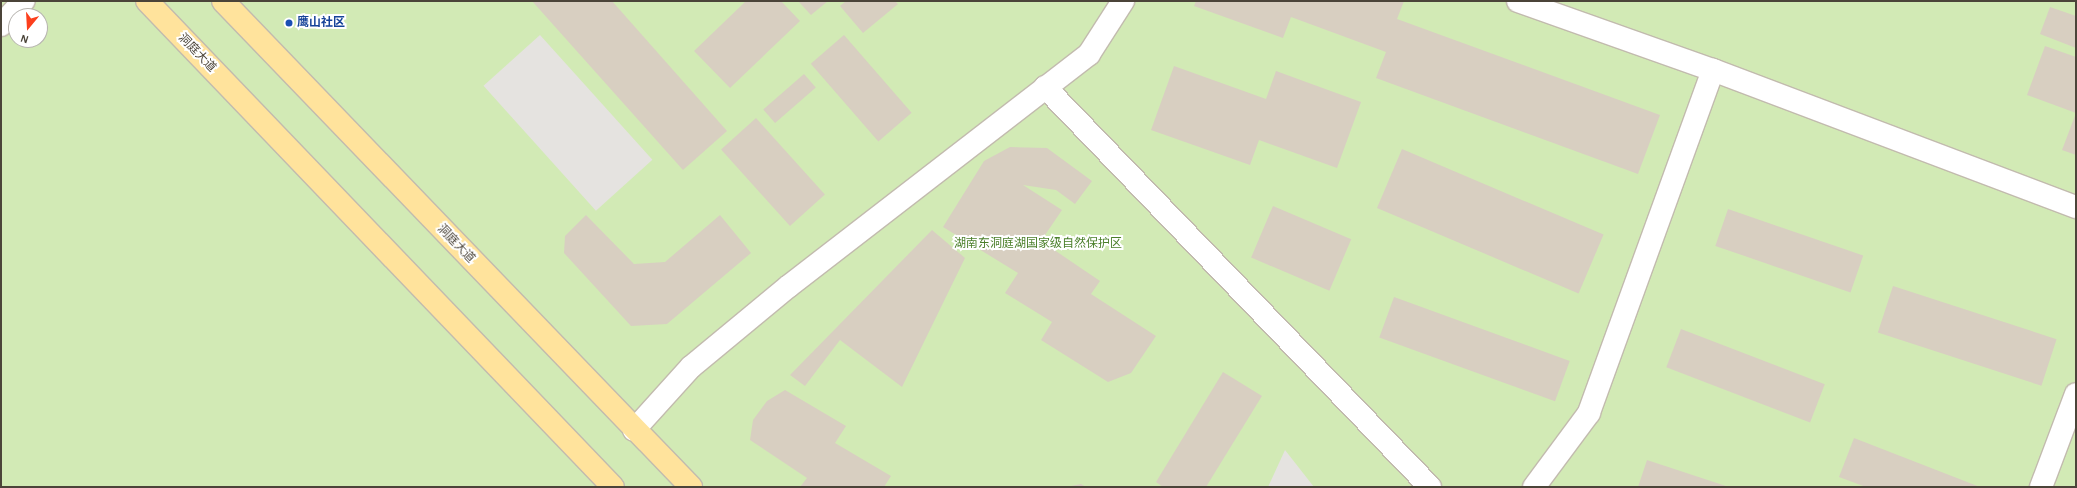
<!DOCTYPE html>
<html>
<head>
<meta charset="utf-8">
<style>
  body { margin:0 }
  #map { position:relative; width:2077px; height:488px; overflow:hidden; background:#f6f3ec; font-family:"Alegreya Sans","Noto Sans SC",sans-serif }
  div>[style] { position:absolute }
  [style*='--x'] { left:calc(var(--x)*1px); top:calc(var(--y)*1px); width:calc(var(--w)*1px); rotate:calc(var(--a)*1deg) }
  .green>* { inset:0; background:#d2eab5 }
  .parking>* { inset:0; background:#e5e3e0; transform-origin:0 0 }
  .building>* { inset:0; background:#d8cfc1; transform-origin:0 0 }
  .roads { filter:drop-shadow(1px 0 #c2bbae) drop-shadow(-1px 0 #c2bbae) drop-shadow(0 1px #c2bbae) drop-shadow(0 -1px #c2bbae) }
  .minor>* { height:22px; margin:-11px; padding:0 11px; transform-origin:11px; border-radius:11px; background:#fff }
  .primary>* { height:22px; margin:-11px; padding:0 11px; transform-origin:11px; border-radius:11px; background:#ffe39c }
  .dots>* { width:11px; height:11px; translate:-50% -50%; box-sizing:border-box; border:2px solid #fff; border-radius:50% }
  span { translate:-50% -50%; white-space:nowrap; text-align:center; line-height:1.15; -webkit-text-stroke:4px #fff; paint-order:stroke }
  .transit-label { font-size:12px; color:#164399; font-weight:700 }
  .left { translate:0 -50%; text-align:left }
  .street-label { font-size:12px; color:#4b4439 }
  .park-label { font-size:12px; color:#4a7f2a }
  .frame { position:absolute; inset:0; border:2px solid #4b4439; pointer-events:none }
  .north { position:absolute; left:8px; top:8px; width:40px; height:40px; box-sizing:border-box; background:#fff; border:1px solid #b7b4b0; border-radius:50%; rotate:198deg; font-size:11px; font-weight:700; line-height:16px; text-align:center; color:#4b4439 }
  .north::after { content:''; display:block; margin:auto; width:14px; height:18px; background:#fc3f1d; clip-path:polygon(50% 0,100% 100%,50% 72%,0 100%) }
</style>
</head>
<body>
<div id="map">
  <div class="green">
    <i style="clip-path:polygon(evenodd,1px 1px,2076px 1px,2076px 487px,1px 487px,1px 1px,16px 16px,40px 16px,40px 40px,16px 40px,16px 16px)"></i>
  </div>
  <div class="parking">
    <i style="left:540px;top:35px;width:168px;height:76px;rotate:48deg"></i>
    <i style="clip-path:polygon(1285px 450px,1314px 487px,1268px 487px)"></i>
  </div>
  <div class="building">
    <i style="clip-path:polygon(532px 1px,612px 1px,727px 131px,683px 170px)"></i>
    <i style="clip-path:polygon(746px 1px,781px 1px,800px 21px,730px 88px,694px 51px)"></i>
    <i style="clip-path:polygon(798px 1px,828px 1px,811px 15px)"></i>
    <i style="clip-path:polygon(846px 1px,895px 1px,898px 4px,863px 33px,840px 6px)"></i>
    <i style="clip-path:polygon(1196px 1px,1404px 1px,1397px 19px,1660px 115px,1638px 174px,1376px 78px,1386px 52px,1291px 17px,1283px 38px,1194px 6px)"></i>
    <i style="clip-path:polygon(2050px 7px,2076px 16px,2076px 48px,2040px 34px)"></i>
    <i style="left:844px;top:35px;width:103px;height:44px;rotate:49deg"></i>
    <i style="clip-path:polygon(2045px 46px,2076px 57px,2076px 155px,2062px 150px,2076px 113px,2027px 95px)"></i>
    <i style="clip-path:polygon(1174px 66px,1266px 99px,1276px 71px,1361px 102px,1337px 168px,1259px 140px,1250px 165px,1151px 130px)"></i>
    <i style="left:804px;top:74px;width:18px;height:54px;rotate:49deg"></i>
    <i style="left:756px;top:118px;width:103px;height:47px;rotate:48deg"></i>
    <i style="clip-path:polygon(1010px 147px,1047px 148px,1092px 181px,1075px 204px,1056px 190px,1023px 185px,1062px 210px,1041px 241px,1100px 281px,1091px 294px,1156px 336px,1131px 373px,1108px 382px,1041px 340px,1052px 322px,1005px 293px,1018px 273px,943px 227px,984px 161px)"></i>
    <i style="left:1402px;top:149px;width:219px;height:64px;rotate:23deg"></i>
    <i style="left:1273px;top:206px;width:85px;height:56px;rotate:23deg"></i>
    <i style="left:1728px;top:209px;width:143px;height:39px;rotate:19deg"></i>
    <i style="clip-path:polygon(586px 215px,634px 264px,665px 262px,720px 215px,751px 253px,667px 324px,631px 326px,564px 253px,565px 236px)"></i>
    <i style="clip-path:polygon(932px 230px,965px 258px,902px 387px,840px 340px,805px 386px,790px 375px)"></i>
    <i style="left:1893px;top:286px;width:172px;height:49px;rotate:18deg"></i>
    <i style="left:1394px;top:297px;width:187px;height:43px;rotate:20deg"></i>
    <i style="left:1681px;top:329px;width:154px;height:41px;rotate:21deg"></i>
    <i style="clip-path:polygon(1223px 372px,1262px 396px,1206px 487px,1163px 487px,1156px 482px)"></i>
    <i style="clip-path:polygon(785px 390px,846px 426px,835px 443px,891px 476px,884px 487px,800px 487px,807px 478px,750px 440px,753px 420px,767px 401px)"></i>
    <i style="clip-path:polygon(1854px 438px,1980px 487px,1866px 487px,1839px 477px)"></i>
    <i style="clip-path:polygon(1647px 460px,1729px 487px,1638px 487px)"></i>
    <i style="clip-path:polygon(1081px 484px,1086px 487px,1071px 487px,1071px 486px)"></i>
  </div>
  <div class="roads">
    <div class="minor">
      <i style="--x:1518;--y:1;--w:207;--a:19.5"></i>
      <i style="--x:1713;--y:70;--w:365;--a:109.9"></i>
      <i style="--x:1589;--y:413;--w:92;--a:126.6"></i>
      <i style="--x:1;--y:25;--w:33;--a:-47"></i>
      <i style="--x:1713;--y:70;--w:388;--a:20.7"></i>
      <i style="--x:1045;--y:87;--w:555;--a:46.09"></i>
      <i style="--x:634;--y:430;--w:85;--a:-47.9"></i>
      <i style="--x:691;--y:367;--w:127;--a:-39.6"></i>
      <i style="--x:789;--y:286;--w:379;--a:-37.7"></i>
      <i style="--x:1089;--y:54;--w:63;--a:-57.3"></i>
      <i style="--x:2041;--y:487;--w:99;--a:-69.4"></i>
    </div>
    <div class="primary">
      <i style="--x:147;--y:1;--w:673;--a:46.2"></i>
      <i style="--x:223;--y:1;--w:675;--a:46.08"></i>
    </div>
  </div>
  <div class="dots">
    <i style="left:289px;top:23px;background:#1a4fb4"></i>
  </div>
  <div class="transit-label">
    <span class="left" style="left:297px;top:23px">鹰山社区</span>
  </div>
  <div class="street-label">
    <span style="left:197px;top:53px;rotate:46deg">洞庭大道</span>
    <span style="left:456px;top:244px;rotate:46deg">洞庭大道</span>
  </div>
  <div class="park-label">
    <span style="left:1038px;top:244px">湖南东洞庭湖国家级自然保护区</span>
  </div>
  <div class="frame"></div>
  <div class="north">N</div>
</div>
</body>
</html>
